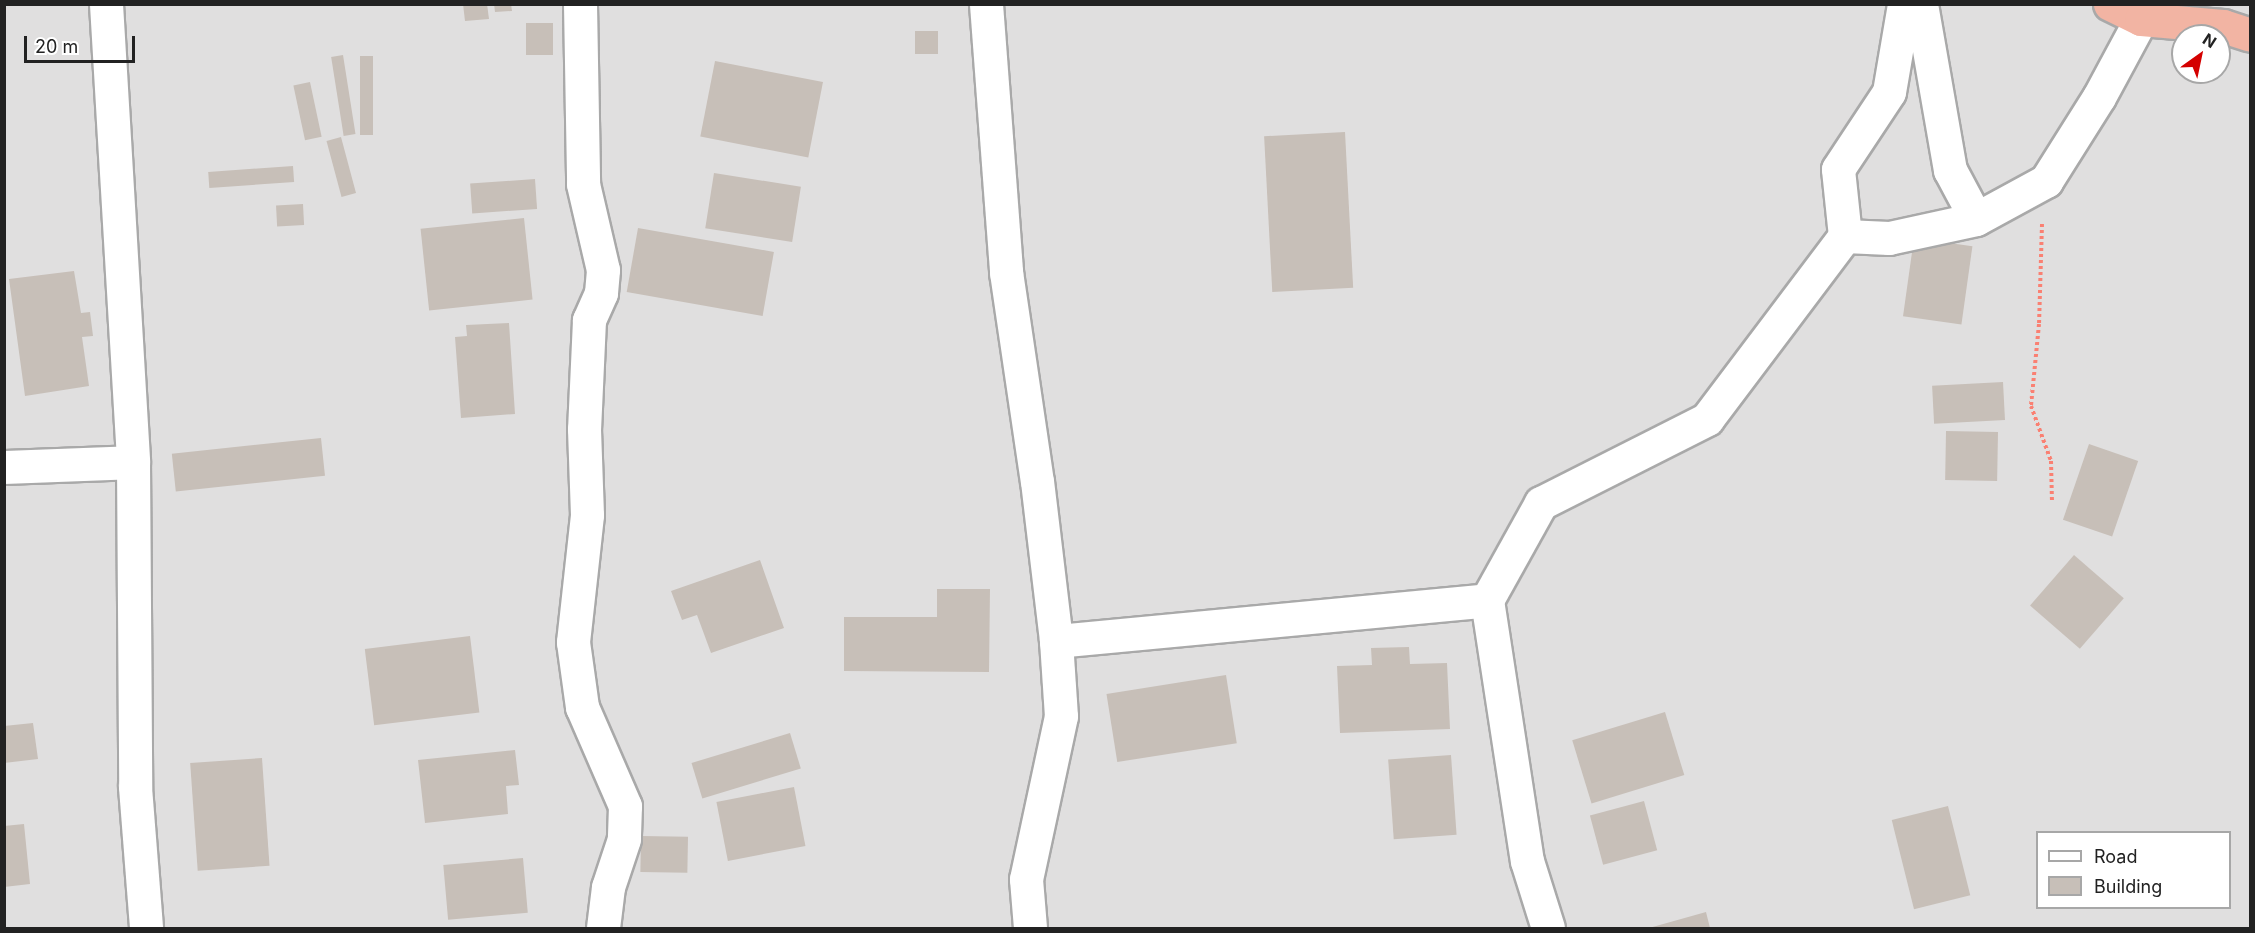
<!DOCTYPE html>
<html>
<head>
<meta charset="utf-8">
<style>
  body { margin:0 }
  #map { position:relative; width:2255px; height:933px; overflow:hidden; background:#f2efe9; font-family:Inter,sans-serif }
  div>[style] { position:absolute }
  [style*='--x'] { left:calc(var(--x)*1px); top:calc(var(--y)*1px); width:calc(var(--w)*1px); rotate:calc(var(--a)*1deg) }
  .residential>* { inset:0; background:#e0dfdf }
  .building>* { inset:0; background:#c7bfb8; transform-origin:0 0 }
  .path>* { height:4px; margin-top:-2px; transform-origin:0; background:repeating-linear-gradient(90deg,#fa8072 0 3px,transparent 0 6px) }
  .roads { filter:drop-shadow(2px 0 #a9a9a9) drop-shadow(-2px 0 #a9a9a9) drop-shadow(0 2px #a9a9a9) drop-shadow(0 -2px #a9a9a9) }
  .minor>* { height:33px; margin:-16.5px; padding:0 16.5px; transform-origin:16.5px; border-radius:16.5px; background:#fff }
  .trunk>* { height:33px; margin:-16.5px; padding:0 16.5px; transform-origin:16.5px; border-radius:16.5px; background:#f2b4a3 }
  span { translate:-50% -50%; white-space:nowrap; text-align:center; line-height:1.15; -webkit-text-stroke:4.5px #fff; paint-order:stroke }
  .frame { position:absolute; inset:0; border:6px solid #222; pointer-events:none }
  .legend { position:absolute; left:2036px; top:831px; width:195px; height:78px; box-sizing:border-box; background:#fff; border:2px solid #a7a7a7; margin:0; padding:8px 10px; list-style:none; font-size:18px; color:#222 }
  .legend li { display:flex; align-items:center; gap:12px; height:30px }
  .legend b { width:30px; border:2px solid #a7a7a7 }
  .north { position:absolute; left:2171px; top:24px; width:60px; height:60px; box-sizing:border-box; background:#fff; border:2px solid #a7a7a7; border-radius:50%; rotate:33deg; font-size:16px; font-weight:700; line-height:24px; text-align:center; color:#222 }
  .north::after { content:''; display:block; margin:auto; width:21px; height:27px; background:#d40000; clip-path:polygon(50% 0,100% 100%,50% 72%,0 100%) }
  .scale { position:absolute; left:24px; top:36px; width:111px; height:27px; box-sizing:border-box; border:3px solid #222; border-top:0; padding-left:8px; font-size:18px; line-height:21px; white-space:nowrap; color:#222; -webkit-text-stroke:4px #fff; paint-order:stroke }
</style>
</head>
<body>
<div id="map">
  <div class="residential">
    <i style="clip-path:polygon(evenodd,5px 5px,2250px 5px,2250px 928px,5px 928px,5px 5px,2183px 36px,2219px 36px,2219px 72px,2183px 72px,2183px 36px,5px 5px,2038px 832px,2230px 832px,2230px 908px,2038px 908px,2038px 832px)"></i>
  </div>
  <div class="building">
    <i style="clip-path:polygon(463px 4px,487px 4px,489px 19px,465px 21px)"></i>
    <i style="clip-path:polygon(494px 4px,511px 4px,512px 11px,495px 12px)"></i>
    <i style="left:526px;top:23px;width:27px;height:32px"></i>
    <i style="left:915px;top:31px;width:23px;height:23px"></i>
    <i style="left:343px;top:55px;width:80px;height:12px;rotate:81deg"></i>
    <i style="left:360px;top:56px;width:13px;height:79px"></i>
    <i style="left:715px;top:61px;width:110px;height:77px;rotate:11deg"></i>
    <i style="left:310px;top:82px;width:56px;height:17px;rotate:78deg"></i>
    <i style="left:1345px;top:132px;width:156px;height:81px;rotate:87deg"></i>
    <i style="left:341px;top:137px;width:58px;height:15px;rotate:75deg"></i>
    <i style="left:293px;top:166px;width:16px;height:85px;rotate:86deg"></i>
    <i style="left:714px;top:173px;width:88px;height:56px;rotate:9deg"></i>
    <i style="left:535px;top:179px;width:30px;height:65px;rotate:86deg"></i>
    <i style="left:303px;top:204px;width:21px;height:27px;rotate:87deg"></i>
    <i style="left:524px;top:218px;width:82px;height:104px;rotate:84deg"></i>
    <i style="left:638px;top:228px;width:138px;height:65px;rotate:10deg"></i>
    <i style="left:1914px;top:238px;width:59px;height:79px;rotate:8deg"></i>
    <i style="clip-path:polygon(74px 271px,81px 313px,90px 312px,93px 336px,82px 337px,89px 386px,25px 396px,9px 279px)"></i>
    <i style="clip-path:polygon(509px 323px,515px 414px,461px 418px,455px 337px,467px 336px,466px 325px)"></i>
    <i style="left:2003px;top:382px;width:38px;height:71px;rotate:87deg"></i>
    <i style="left:1946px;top:431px;width:52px;height:49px;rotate:1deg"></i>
    <i style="left:321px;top:438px;width:38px;height:150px;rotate:84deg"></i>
    <i style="left:2089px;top:444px;width:52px;height:80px;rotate:19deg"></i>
    <i style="left:2074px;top:555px;width:66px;height:67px;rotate:41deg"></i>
    <i style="clip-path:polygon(760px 560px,784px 628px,711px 653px,697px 615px,682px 620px,671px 591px)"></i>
    <i style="clip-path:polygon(937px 589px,990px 589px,989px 672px,844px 671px,844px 617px,937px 617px)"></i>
    <i style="left:470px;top:636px;width:77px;height:106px;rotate:83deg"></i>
    <i style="clip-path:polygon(1409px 647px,1410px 664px,1447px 663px,1450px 729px,1340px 733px,1337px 666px,1372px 665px,1371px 648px)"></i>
    <i style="left:1226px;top:675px;width:69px;height:121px;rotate:81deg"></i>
    <i style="left:1665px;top:712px;width:66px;height:97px;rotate:73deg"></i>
    <i style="clip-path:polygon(33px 723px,38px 759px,4px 763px,4px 726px)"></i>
    <i style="left:790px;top:733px;width:37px;height:103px;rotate:73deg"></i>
    <i style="clip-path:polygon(515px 750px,519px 785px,506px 786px,508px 814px,425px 823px,418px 760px)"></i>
    <i style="left:1451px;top:755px;width:80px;height:63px;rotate:86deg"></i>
    <i style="left:262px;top:758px;width:108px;height:72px;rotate:86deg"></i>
    <i style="left:794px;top:787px;width:60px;height:79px;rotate:79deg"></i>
    <i style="left:1644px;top:801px;width:51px;height:56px;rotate:75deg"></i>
    <i style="left:1948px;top:806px;width:92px;height:58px;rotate:76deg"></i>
    <i style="clip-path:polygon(24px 824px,30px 884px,4px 887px,4px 826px)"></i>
    <i style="left:641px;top:836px;width:47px;height:36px;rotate:1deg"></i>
    <i style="left:523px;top:858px;width:55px;height:80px;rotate:85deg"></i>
    <i style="clip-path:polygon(1706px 912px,1710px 928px,1649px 928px)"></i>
  </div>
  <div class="path">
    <i style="--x:2042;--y:224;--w:100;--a:91.7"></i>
    <i style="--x:2039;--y:324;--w:82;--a:95.6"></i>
    <i style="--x:2031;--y:406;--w:59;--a:70"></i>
    <i style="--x:2051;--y:461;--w:41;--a:88.6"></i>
  </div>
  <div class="roads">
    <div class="minor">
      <i style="--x:106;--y:4;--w:459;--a:86.6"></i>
      <i style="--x:133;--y:462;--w:325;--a:89.6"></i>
      <i style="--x:135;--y:787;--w:141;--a:85.5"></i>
      <i style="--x:580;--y:4;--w:180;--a:89"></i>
      <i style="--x:583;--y:184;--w:88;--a:76.9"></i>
      <i style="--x:603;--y:270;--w:23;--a:95"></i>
      <i style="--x:601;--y:293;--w:30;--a:114"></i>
      <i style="--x:589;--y:320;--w:109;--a:92.6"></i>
      <i style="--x:584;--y:429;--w:86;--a:88"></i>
      <i style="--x:587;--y:515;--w:128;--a:96.3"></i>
      <i style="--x:573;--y:642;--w:66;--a:82.1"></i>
      <i style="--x:582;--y:707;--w:108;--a:66.5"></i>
      <i style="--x:625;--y:806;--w:33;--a:92"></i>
      <i style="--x:624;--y:839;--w:51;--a:108.4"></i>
      <i style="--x:608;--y:887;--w:41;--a:97"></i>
      <i style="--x:986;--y:4;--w:269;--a:85.7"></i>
      <i style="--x:1006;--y:272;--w:211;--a:81.6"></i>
      <i style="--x:1037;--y:481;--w:161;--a:83.2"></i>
      <i style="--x:1056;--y:641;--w:75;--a:86.2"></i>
      <i style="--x:1061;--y:716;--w:167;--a:102.1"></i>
      <i style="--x:1026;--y:879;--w:49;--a:85.3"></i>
      <i style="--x:1921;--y:4;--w:169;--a:80.1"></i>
      <i style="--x:1950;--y:170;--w:55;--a:62"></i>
      <i style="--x:1845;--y:236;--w:44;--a:2.6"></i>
      <i style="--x:1889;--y:238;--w:89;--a:-12.3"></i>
      <i style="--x:1976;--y:219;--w:80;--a:-28.5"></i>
      <i style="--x:2046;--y:181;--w:99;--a:-57.8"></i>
      <i style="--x:2099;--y:97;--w:89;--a:-61.7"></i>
      <i style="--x:4;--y:467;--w:129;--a:-2.2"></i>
      <i style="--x:1487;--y:600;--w:264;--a:81.3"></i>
      <i style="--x:1527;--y:861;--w:70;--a:72.6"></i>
      <i style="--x:1056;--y:641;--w:433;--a:-5.4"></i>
      <i style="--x:1487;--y:600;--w:111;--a:-60.9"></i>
      <i style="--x:1541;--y:503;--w:186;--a:-26.8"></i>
      <i style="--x:1707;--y:419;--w:229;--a:-53"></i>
      <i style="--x:1845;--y:236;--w:67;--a:-96"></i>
      <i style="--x:1838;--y:169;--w:92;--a:-56.5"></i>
      <i style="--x:1889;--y:92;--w:89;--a:-80.3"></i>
    </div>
    <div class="trunk">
      <i style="--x:2110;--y:4;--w:34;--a:26"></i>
      <i style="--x:2141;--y:19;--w:82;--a:4.9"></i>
      <i style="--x:2223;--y:26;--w:28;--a:18"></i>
    </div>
  </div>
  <div class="frame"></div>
  <ul class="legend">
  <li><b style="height:8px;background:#fff"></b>Road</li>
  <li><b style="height:16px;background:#c7bfb8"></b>Building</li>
  </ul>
  <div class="north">N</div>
  <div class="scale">20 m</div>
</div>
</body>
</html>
